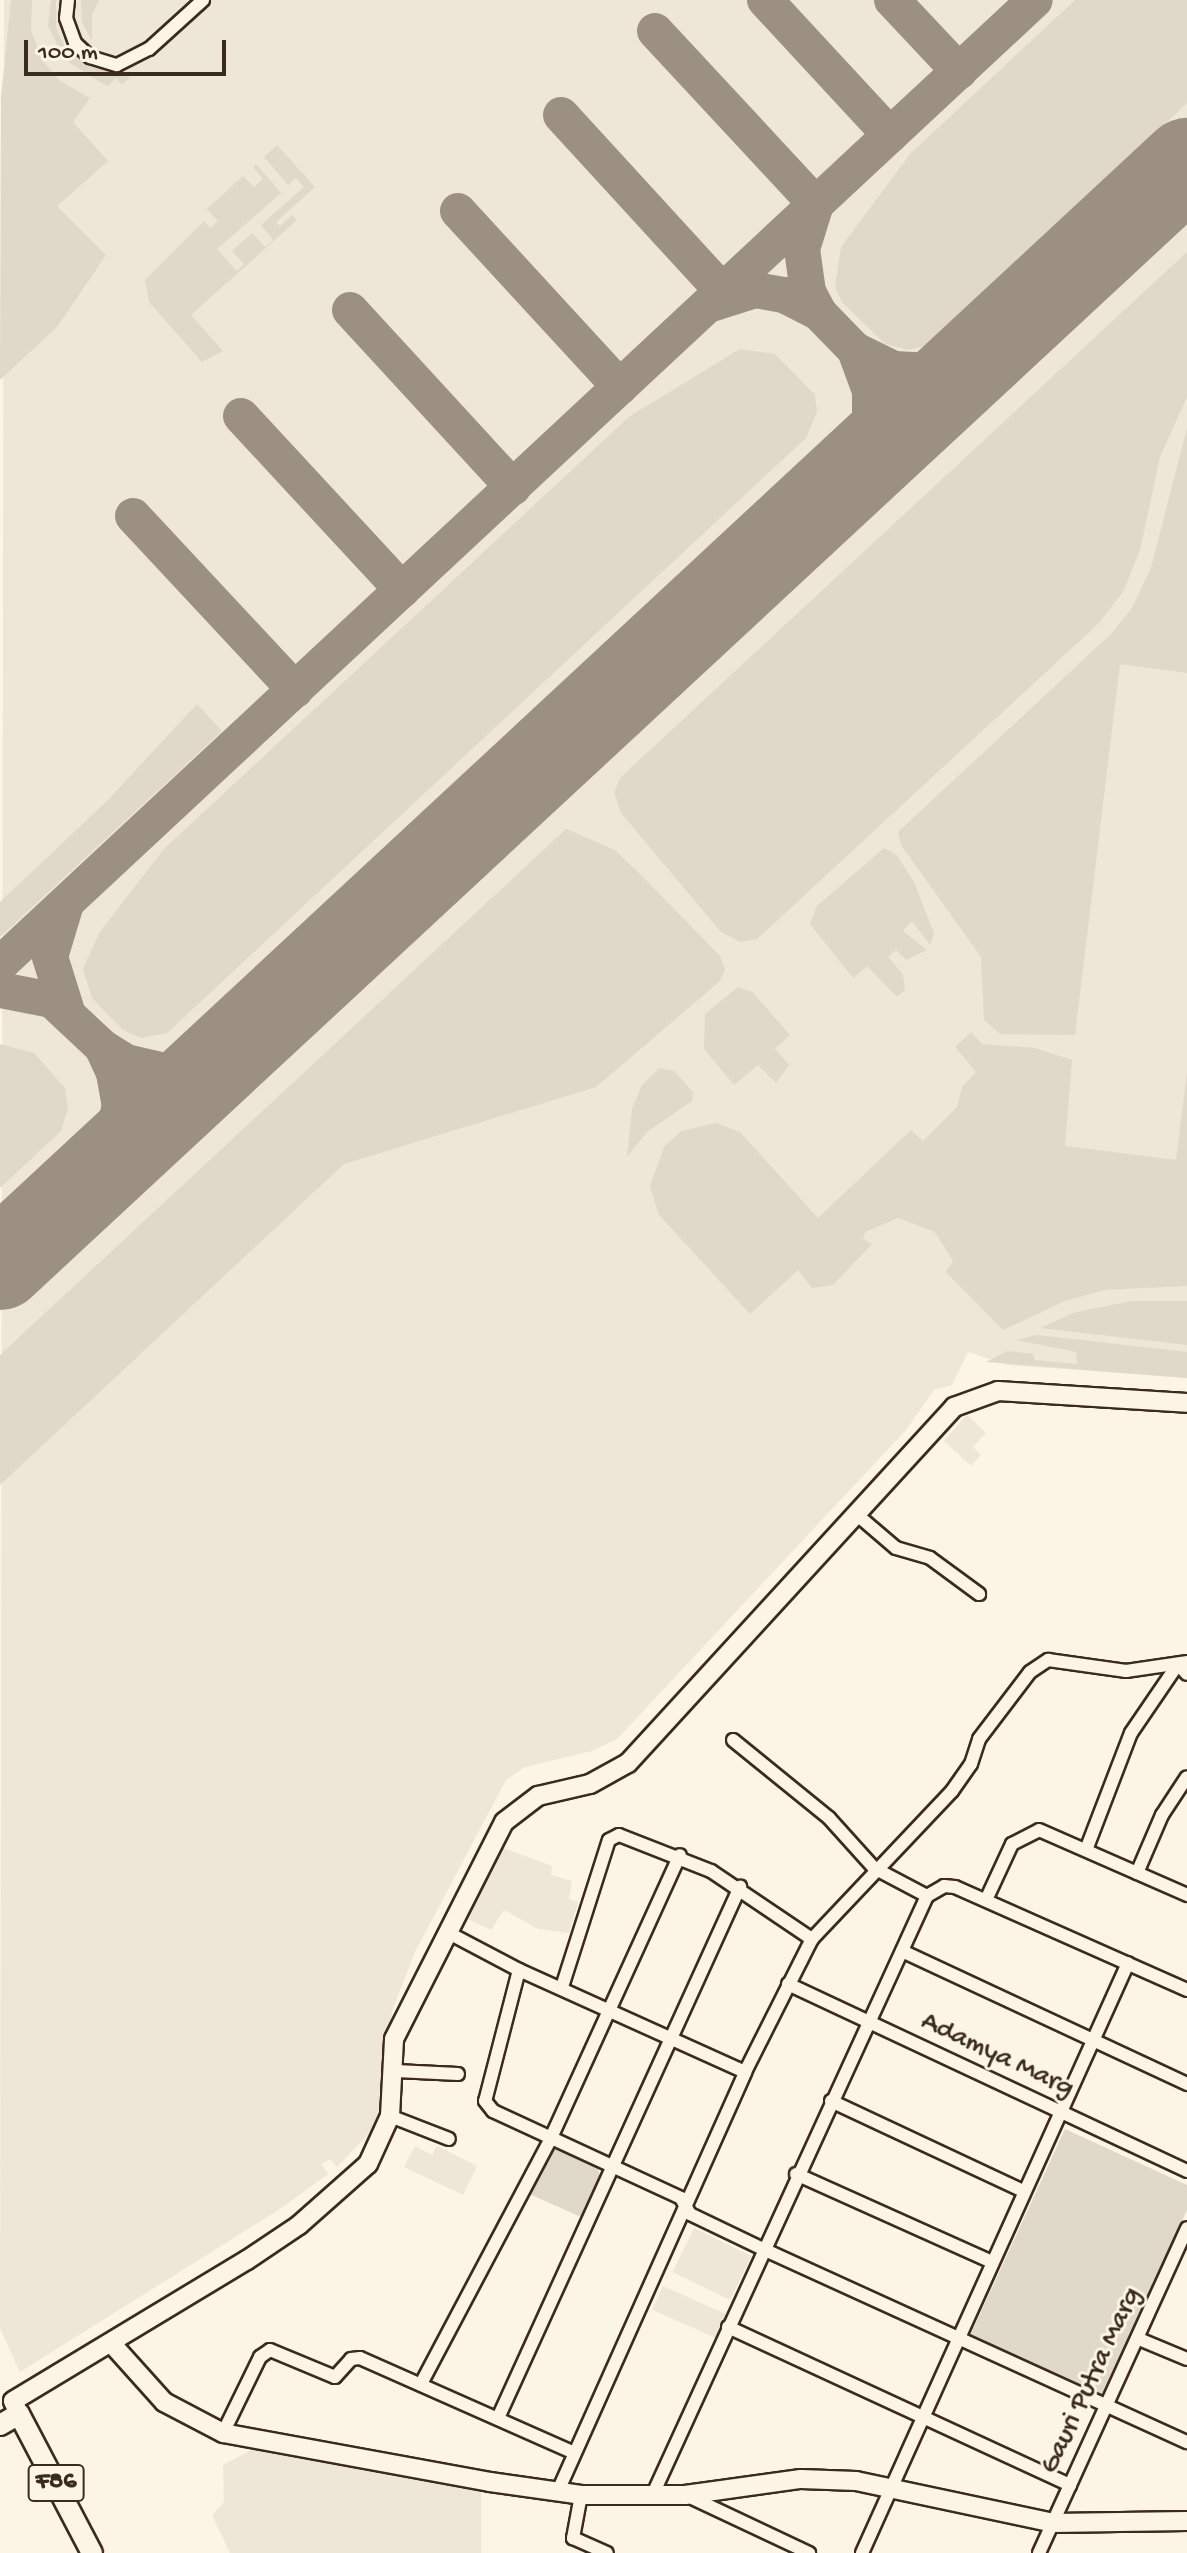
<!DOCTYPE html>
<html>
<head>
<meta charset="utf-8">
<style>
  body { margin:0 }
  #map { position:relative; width:1187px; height:2553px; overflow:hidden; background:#fcf5e5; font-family:"Gochi Hand",sans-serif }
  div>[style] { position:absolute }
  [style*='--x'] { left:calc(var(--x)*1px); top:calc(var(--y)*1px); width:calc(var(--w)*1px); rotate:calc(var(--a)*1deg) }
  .built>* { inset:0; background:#eee6d6; transform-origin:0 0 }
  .green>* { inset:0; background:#e0d8c8 }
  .taxiway>* { height:36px; margin:-18px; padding:0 18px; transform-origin:18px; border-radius:18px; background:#9c9082 }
  .runway>* { height:90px; margin:-45px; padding:0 45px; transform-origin:45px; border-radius:45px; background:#9c9082 }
  .roads { filter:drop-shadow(2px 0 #3b2a1e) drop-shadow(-2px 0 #3b2a1e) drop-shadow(0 2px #3b2a1e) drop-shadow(0 -2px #3b2a1e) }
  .minor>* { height:12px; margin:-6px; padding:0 6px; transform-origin:6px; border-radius:6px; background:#fcf5e5 }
  .secondary>* { height:18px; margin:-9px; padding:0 9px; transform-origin:9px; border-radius:9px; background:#fcf5e5 }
  .primary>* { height:20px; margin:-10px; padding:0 10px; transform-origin:10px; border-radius:10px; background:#fcf5e5 }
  span { translate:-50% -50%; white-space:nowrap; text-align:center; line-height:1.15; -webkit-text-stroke:6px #fcf5e5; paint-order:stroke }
  .shield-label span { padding:2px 6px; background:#fcf5e5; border:2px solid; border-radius:6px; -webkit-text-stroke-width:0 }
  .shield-label { font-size:26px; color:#3b2a1e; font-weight:700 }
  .street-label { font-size:28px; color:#3b2a1e }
  .scale { position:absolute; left:24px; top:40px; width:202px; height:36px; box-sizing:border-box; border:4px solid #3b2a1e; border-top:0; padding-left:10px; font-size:24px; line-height:28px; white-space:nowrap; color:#3b2a1e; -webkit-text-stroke:6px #fcf5e5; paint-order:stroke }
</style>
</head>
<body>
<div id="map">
  <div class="built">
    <i style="clip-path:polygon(4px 0,1187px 0,1187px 1378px,1008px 1365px,968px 1352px,952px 1385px,934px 1390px,906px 1430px,617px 1739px,592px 1751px,525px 1767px,506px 1780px,415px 1952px,392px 2011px,384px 2103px,373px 2129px,337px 2167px,330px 2159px,321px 2164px,328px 2174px,280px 2209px,20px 2372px,0 2328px)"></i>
    <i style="clip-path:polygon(967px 1415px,986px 1433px,973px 1447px,981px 1455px,971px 1466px,944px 1441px)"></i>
    <i style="clip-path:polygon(498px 1846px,552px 1866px,551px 1875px,572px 1881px,569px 1899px,578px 1902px,569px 1933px,538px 1929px,504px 1910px,491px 1930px,462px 1916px)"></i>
    <i style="clip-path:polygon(415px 2146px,432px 2155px,437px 2146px,477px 2166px,463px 2195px,404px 2167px)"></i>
    <i style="left:694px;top:2228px;width:64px;height:49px;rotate:26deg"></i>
    <i style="left:663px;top:2286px;width:70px;height:26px;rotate:24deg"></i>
    <i style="clip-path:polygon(257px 2447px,293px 2450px,481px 2491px,481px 2553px,230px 2553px,212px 2515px,224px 2502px,223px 2465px)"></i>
  </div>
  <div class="green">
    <i style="clip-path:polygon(11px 0,32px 0,31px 30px,42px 60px,60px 81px,90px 98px,73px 122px,108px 161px,57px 206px,106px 255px,57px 327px,0 380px,1px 97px)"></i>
    <i style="clip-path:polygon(51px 0,56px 0,56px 28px,68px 53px,91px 67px,127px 72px,129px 78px,122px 85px,116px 78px,108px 86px,100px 82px,64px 59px,48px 26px)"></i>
    <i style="clip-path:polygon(81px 0,99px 0,92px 15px,92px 41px,82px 22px)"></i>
    <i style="clip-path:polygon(1075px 0,1187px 0,1187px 103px,928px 345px,908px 350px,885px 344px,842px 302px,835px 287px,841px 247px,911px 153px)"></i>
    <i style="clip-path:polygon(277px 145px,315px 187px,276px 222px,280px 226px,292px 215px,297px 220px,191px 315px,223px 351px,202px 362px,149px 302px,145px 280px,204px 221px,210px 228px,218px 221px,207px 209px,243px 176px,254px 187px,263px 179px,253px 167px,256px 164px,281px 193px,217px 249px,237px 271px,244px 264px,232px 251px,252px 233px,265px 247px,273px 240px,261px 225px,304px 187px,296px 178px,288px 185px,264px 157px)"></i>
    <i style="clip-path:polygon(1187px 252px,1187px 397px,1160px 457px,1140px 550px,1123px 592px,1098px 624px,757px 939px,740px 942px,721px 932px,621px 813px,614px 792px,621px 777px)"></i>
    <i style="clip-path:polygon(740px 349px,775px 354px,815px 395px,817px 412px,806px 438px,167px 1033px,141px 1038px,123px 1030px,92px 998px,83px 969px,100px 932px,163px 850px,630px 416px)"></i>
    <i style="clip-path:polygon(1187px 428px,1187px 673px,1120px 664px,1075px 1035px,1000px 1034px,984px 1020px,981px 957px,901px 845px,898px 832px,1111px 634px,1132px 608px,1151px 568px)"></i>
    <i style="clip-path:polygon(197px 704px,222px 731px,0 937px,0 902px,106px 802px)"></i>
    <i style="clip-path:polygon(566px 829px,615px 850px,646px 880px,720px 956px,725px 969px,720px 981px,596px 1087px,344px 1164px,0 1485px,0 1355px)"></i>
    <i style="clip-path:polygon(884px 848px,897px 855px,914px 882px,934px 933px,930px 945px,912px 921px,903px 931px,927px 950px,906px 960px,896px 950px,888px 957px,903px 974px,905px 990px,897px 997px,867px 966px,853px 978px,810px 924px,817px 906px)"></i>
    <i style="clip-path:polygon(738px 987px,752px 992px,790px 1035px,775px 1049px,789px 1065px,776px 1083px,758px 1065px,734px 1085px,704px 1049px,705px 1014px)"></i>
    <i style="clip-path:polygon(971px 1032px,982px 1044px,1035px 1048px,1072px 1060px,1065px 1146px,1176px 1160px,1187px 1072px,1187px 1286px,1104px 1290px,1065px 1301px,1003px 1330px,946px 1272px,953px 1261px,935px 1232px,898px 1218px,865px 1232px,863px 1239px,872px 1244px,833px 1285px,812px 1288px,798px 1270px,750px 1314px,659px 1215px,650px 1186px,664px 1147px,681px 1131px,716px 1123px,740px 1132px,818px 1218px,911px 1130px,923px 1141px,957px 1107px,962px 1087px,976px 1072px,955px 1047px)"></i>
    <i style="clip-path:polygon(0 1044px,34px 1053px,65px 1088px,68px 1109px,61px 1131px,0 1188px)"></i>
    <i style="clip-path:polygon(659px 1068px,674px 1071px,693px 1092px,692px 1101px,647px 1132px,627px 1157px,632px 1109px,642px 1085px)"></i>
    <i style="clip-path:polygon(1131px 1301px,1187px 1301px,1187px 1345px,1040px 1328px,1076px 1312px)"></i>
    <i style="clip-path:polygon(1037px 1335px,1187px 1352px,1187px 1378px,986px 1362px,1007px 1351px,1033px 1354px,1035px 1360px,1077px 1364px,1076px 1352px,1016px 1340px)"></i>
    <i style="clip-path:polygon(1065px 2129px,1187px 2185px,1187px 2210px,1099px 2400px,968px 2340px)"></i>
    <i style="clip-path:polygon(554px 2149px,597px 2165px,600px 2177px,581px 2217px,527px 2193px)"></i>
  </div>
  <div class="taxiway">
    <i style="--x:765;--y:0;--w:184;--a:47.2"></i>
    <i style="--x:892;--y:0;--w:98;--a:46.7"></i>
    <i style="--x:655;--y:31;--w:236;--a:47.1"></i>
    <i style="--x:816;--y:204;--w:47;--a:107.3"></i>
    <i style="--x:802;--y:249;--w:43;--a:82.1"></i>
    <i style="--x:808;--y:292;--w:24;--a:62"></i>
    <i style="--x:819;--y:313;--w:52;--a:45.8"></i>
    <i style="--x:855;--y:350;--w:44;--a:69.9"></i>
    <i style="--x:870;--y:391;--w:32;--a:90"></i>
    <i style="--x:870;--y:423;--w:56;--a:111"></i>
    <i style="--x:561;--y:115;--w:239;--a:47.5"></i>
    <i style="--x:458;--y:211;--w:239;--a:47.4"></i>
    <i style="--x:714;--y:303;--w:43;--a:-17.6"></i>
    <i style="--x:755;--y:290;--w:29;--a:10"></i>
    <i style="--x:784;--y:295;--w:39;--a:27"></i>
    <i style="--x:350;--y:310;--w:241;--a:47.4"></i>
    <i style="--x:855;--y:350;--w:43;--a:26"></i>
    <i style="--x:894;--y:369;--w:33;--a:3"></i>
    <i style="--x:927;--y:371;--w:58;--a:-18.1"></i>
    <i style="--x:241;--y:416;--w:237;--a:47.2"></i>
    <i style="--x:133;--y:516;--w:238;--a:47"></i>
    <i style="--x:65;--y:907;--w:52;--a:106.7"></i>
    <i style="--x:50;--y:957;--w:53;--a:72.6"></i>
    <i style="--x:0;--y:964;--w:1414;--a:-42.97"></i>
    <i style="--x:0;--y:990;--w:53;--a:10.9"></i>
    <i style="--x:52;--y:1000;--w:69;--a:43.2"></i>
    <i style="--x:102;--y:1047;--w:29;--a:65"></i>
    <i style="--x:114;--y:1073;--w:34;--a:80"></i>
    <i style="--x:120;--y:1106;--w:65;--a:105.1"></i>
    <i style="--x:102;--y:1047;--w:28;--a:32"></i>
    <i style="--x:126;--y:1062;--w:40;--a:13"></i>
    <i style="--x:165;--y:1071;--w:59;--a:-12.6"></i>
  </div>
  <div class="runway">
    <i style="--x:0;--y:1265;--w:1620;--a:-42.87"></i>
  </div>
  <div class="roads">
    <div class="minor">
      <i style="--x:68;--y:0;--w:18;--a:96"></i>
      <i style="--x:66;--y:18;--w:27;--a:70"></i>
      <i style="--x:75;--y:43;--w:21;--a:43"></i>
      <i style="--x:90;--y:57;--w:28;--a:17"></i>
      <i style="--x:117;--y:65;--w:36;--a:-27"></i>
      <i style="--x:149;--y:49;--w:73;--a:-42.2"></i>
      <i style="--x:855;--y:1513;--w:54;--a:40.5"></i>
      <i style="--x:896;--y:1548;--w:35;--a:16"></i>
      <i style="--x:930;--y:1558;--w:61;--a:36.3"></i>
      <i style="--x:733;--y:1740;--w:124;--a:39.1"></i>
      <i style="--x:829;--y:1818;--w:67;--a:48"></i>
      <i style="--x:874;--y:1868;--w:60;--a:27.8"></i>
      <i style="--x:927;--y:1896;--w:20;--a:-30"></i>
      <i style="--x:944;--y:1886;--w:11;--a:5"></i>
      <i style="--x:955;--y:1887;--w:254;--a:23.9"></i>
      <i style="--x:1086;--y:1850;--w:125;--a:-69"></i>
      <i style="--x:1131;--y:1733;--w:83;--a:-55.7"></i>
      <i style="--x:1178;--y:1664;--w:13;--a:48"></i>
      <i style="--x:1137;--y:1873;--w:63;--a:-66.7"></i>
      <i style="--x:1162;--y:1815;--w:45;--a:-56.7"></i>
      <i style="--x:986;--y:1900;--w:62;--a:-65.1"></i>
      <i style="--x:1012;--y:1844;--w:30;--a:-27"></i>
      <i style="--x:1039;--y:1830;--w:162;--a:23.7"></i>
      <i style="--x:447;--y:1932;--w:81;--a:27.8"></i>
      <i style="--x:519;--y:1970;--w:248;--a:24.3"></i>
      <i style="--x:902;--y:1951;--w:315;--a:25"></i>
      <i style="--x:519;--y:1970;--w:135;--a:104.5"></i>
      <i style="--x:485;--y:2101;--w:13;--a:51"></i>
      <i style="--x:493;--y:2111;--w:207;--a:24.8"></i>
      <i style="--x:681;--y:2198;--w:18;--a:61"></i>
      <i style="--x:690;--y:2214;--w:81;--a:25.6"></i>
      <i style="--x:763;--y:2249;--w:466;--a:24.5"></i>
      <i style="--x:788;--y:1984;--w:441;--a:25.1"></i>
      <i style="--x:562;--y:1987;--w:154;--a:-72.3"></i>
      <i style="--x:609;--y:1840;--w:11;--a:-27"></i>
      <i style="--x:619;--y:1835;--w:99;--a:21.4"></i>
      <i style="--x:711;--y:1871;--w:122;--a:34"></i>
      <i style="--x:396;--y:2071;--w:62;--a:2.8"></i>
      <i style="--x:831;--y:2101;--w:212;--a:25.1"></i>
      <i style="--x:390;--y:2116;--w:63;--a:21.3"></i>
      <i style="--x:796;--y:2174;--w:215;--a:24.2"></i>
      <i style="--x:728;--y:2327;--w:377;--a:24.8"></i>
      <i style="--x:1139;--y:2339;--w:52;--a:22.6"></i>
      <i style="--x:422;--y:2382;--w:274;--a:-62.1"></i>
      <i style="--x:550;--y:2140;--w:313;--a:-65.5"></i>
      <i style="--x:498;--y:2418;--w:584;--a:-65.5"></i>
      <i style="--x:223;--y:2433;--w:85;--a:-64"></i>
      <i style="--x:260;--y:2357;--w:12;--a:-35"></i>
      <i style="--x:270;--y:2350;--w:70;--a:22.6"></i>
      <i style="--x:335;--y:2377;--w:24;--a:-48"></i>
      <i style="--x:351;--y:2359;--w:9;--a:-6"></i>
      <i style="--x:360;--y:2358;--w:234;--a:23.9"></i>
      <i style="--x:558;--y:2491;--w:459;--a:-65.9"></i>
      <i style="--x:745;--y:2072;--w:149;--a:-63.3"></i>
      <i style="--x:812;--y:1939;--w:204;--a:-46.6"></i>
      <i style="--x:952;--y:1791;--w:33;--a:-55"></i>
      <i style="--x:971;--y:1764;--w:26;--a:-72"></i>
      <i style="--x:979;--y:1739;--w:84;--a:-52.7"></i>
      <i style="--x:1030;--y:1672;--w:22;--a:-34"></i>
      <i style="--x:1048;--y:1660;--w:79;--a:8"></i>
      <i style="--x:1126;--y:1671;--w:62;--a:-8.4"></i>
      <i style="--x:653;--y:2494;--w:658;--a:-65.38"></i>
      <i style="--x:581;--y:2495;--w:44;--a:100.5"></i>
      <i style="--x:573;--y:2538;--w:37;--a:24"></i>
      <i style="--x:688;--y:2496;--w:134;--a:25.2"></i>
      <i style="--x:862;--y:2553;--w:647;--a:-65.73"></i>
      <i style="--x:1039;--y:2553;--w:357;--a:-65.5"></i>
    </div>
    <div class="secondary">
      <i style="--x:112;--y:2344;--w:78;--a:48.1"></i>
      <i style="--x:164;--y:2402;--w:67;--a:27.7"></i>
      <i style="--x:223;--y:2433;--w:271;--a:10.4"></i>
      <i style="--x:490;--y:2482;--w:92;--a:8.1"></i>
      <i style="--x:581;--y:2495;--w:104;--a:0"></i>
      <i style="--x:685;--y:2495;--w:117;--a:-7.9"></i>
      <i style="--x:801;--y:2479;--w:55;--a:2.1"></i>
      <i style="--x:856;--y:2481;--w:201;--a:12"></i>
      <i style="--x:1053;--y:2523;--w:134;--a:-0.9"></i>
      <i style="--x:19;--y:2414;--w:14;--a:-115"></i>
      <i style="--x:13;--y:2401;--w:273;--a:-31.1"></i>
      <i style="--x:247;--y:2260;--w:63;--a:-33.9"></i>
      <i style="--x:299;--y:2225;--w:92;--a:-41.5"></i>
      <i style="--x:368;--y:2164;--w:53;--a:-65.4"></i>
      <i style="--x:390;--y:2116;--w:77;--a:-87"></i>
      <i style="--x:394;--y:2039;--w:243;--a:-63.1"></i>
      <i style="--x:504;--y:1822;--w:43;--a:-37.4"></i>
      <i style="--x:538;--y:1796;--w:53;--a:-13"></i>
      <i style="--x:590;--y:1784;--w:43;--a:-28.9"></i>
      <i style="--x:628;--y:1763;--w:483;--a:-47.5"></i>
      <i style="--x:954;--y:1407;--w:47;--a:-20"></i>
      <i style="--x:998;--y:1391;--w:189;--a:3.6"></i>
    </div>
    <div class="primary">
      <i style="--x:0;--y:2425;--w:22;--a:-30"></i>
      <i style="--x:19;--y:2414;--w:157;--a:62.3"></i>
    </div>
  </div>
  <div class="shield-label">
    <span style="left:56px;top:2483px">F86</span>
  </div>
  <div class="street-label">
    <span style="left:997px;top:2056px;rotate:25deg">Adamya Marg</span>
    <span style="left:1092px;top:2381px;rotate:-65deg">Gauri Putra Marg</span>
  </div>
  <div class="scale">100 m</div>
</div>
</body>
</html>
